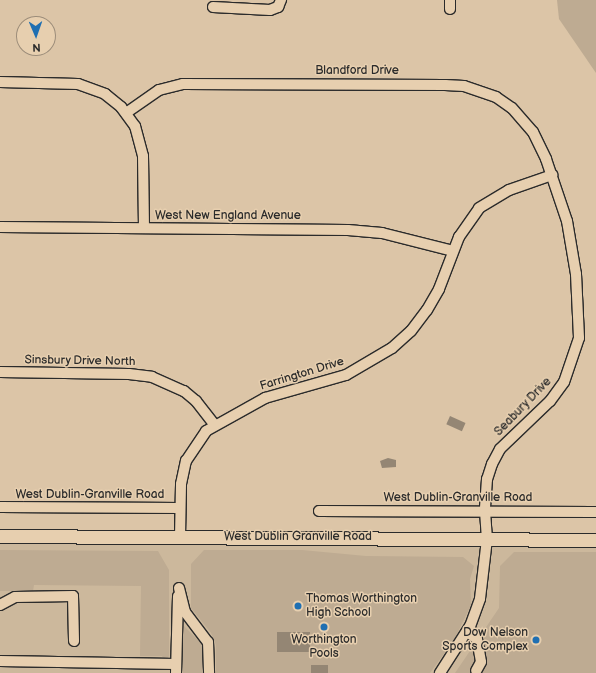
<!DOCTYPE html>
<html>
<head>
<meta charset="utf-8">
<style>
  body { margin:0 }
  #map { position:relative; width:596px; height:673px; overflow:hidden; background:#dcc5a7; font-family:"Balsamiq Sans",sans-serif }
  div>[style] { position:absolute }
  [style*='--x'] { left:calc(var(--x)*1px); top:calc(var(--y)*1px); width:calc(var(--w)*1px); rotate:calc(var(--a)*1deg) }
  .built>* { inset:0; background:#ccb89c; transform-origin:0 0 }
  .green>* { inset:0; background:#beab92 }
  .water>* { inset:0; background:#948674; transform-origin:0 0 }
  .roads { filter:drop-shadow(1px 0 #2b2b2b) drop-shadow(-1px 0 #2b2b2b) drop-shadow(0 1px #2b2b2b) drop-shadow(0 -1px #2b2b2b) }
  .minor>* { height:10px; margin:-5px; padding:0 5px; transform-origin:5px; border-radius:5px; background:#e7cfaf }
  .major>* { height:13px; margin:-6.5px; padding:0 6.5px; transform-origin:6.5px; border-radius:6.5px; background:#e7cfaf }
  .dots>* { width:11px; height:11px; translate:-50% -50%; box-sizing:border-box; border:2px solid #e7cfaf; border-radius:50% }
  span { translate:-50% -50%; white-space:nowrap; text-align:center; line-height:1.15; -webkit-text-stroke:3px #e7cfaf; paint-order:stroke }
  .street-label { font-size:12px; color:#2b2b2b }
  .poi-label { font-size:12px; color:#2b2b2b }
  .left { translate:0 -50%; text-align:left }
  .right { translate:-100% -50%; text-align:right }
  .north { position:absolute; left:16px; top:16px; width:40px; height:40px; box-sizing:border-box; background:#e7cfaf; border:1px solid #9c8d7a; border-radius:50%; rotate:178deg; font-size:11px; font-weight:700; line-height:16px; text-align:center; color:#2b2b2b }
  .north::after { content:''; display:block; margin:auto; width:14px; height:18px; background:#1f6fb2; clip-path:polygon(50% 0,100% 100%,50% 72%,0 100%) }
</style>
</head>
<body>
<div id="map">
  <div class="built">
    <i style="left:0;top:536px;width:596px;height:137px"></i>
  </div>
  <div class="green">
    <i style="clip-path:polygon(557px 0,596px 0,596px 73px,559px 19px)"></i>
    <i style="clip-path:polygon(0 550px,158px 551px,169px 570px,169px 656px,165px 663px,162px 656px,140px 656px,141px 586px,34px 585px,33px 591px,0 591px)"></i>
    <i style="clip-path:polygon(204px 550px,302px 550px,366px 556px,463px 557px,474px 566px,470px 579px,471px 605px,454px 640px,430px 673px,216px 673px,216px 645px,211px 633px,191px 608px,191px 564px)"></i>
    <i style="clip-path:polygon(514px 552px,596px 552px,596px 673px,455px 673px,499px 608px,500px 566px)"></i>
    <i style="clip-path:polygon(182px 624px,203px 645px,203px 673px,183px 673px)"></i>
  </div>
  <div class="water">
    <i style="left:450px;top:416px;width:17px;height:9px;rotate:24deg"></i>
    <i style="clip-path:polygon(388px 458px,396px 460px,396px 467px,382px 468px,380px 461px)"></i>
    <i style="left:277px;top:632px;width:33px;height:20px"></i>
    <i style="left:311px;top:665px;width:17px;height:8px"></i>
  </div>
  <div class="roads">
    <div class="minor">
      <i style="--x:213;--y:7;--w:57;--a:3"></i>
      <i style="--x:270;--y:10;--w:9;--a:-21"></i>
      <i style="--x:278;--y:7;--w:8;--a:-67"></i>
      <i style="--x:450;--y:9;--w:9;--a:-90"></i>
      <i style="--x:0;--y:82;--w:78;--a:1.5"></i>
      <i style="--x:78;--y:84;--w:29;--a:20"></i>
      <i style="--x:105;--y:94;--w:21;--a:39"></i>
      <i style="--x:121;--y:107;--w:24;--a:54"></i>
      <i style="--x:135;--y:126;--w:31;--a:75"></i>
      <i style="--x:143;--y:156;--w:72;--a:89.2"></i>
      <i style="--x:126;--y:113;--w:40;--a:-34.9"></i>
      <i style="--x:159;--y:90;--w:25;--a:-14"></i>
      <i style="--x:183;--y:84;--w:262;--a:0.2"></i>
      <i style="--x:445;--y:85;--w:19;--a:3"></i>
      <i style="--x:464;--y:86;--w:34;--a:19"></i>
      <i style="--x:496;--y:97;--w:19;--a:35"></i>
      <i style="--x:512;--y:108;--w:32;--a:49"></i>
      <i style="--x:533;--y:132;--w:30;--a:64"></i>
      <i style="--x:546;--y:159;--w:65;--a:71.3"></i>
      <i style="--x:567;--y:221;--w:54;--a:80.4"></i>
      <i style="--x:576;--y:274;--w:64;--a:87.3"></i>
      <i style="--x:579;--y:338;--w:46;--a:108.8"></i>
      <i style="--x:564;--y:382;--w:24;--a:126"></i>
      <i style="--x:550;--y:401;--w:69;--a:136.2"></i>
      <i style="--x:500;--y:449;--w:17;--a:118"></i>
      <i style="--x:492;--y:464;--w:16;--a:108"></i>
      <i style="--x:487;--y:479;--w:32;--a:94"></i>
      <i style="--x:485;--y:511;--w:28;--a:86"></i>
      <i style="--x:487;--y:539;--w:60;--a:96.7"></i>
      <i style="--x:480;--y:599;--w:29;--a:110"></i>
      <i style="--x:470;--y:626;--w:56;--a:122.6"></i>
      <i style="--x:0;--y:227;--w:348;--a:0.5"></i>
      <i style="--x:348;--y:230;--w:34;--a:5"></i>
      <i style="--x:382;--y:233;--w:73;--a:14.2"></i>
      <i style="--x:0;--y:372;--w:129;--a:0.9"></i>
      <i style="--x:129;--y:374;--w:23;--a:7"></i>
      <i style="--x:152;--y:377;--w:35;--a:24"></i>
      <i style="--x:184;--y:391;--w:16;--a:40"></i>
      <i style="--x:196;--y:401;--w:29;--a:52"></i>
      <i style="--x:0;--y:507;--w:180;--a:0.3"></i>
      <i style="--x:319;--y:511;--w:277;--a:0.2"></i>
      <i style="--x:180;--y:537;--w:53;--a:-88.9"></i>
      <i style="--x:181;--y:484;--w:24;--a:-78"></i>
      <i style="--x:186;--y:461;--w:36;--a:-56"></i>
      <i style="--x:206;--y:431;--w:68;--a:-29.2"></i>
      <i style="--x:265;--y:398;--w:84;--a:-15.9"></i>
      <i style="--x:346;--y:375;--w:53;--a:-30.4"></i>
      <i style="--x:392;--y:348;--w:25;--a:-42"></i>
      <i style="--x:411;--y:331;--w:26;--a:-53"></i>
      <i style="--x:427;--y:310;--w:24;--a:-60"></i>
      <i style="--x:439;--y:289;--w:56;--a:-69"></i>
      <i style="--x:459;--y:237;--w:35;--a:-55"></i>
      <i style="--x:479;--y:208;--w:35;--a:-31"></i>
      <i style="--x:509;--y:190;--w:46;--a:-19.2"></i>
      <i style="--x:179;--y:588;--w:25;--a:76"></i>
      <i style="--x:185;--y:612;--w:38;--a:53"></i>
      <i style="--x:208;--y:642;--w:31;--a:88"></i>
      <i style="--x:0;--y:605;--w:17;--a:-28"></i>
      <i style="--x:15;--y:597;--w:58;--a:-1"></i>
      <i style="--x:73;--y:596;--w:45;--a:88.7"></i>
      <i style="--x:467;--y:632;--w:12;--a:35"></i>
      <i style="--x:477;--y:639;--w:23;--a:80"></i>
      <i style="--x:481;--y:662;--w:10;--a:119"></i>
      <i style="--x:0;--y:661;--w:175;--a:1"></i>
      <i style="--x:176;--y:673;--w:77;--a:-88.5"></i>
    </div>
    <div class="major">
      <i style="--x:0;--y:536;--w:596;--a:0.38"></i>
    </div>
  </div>
  <div class="dots">
    <i style="left:298px;top:606px;background:#1f6fb2"></i>
    <i style="left:324px;top:627px;background:#1f6fb2"></i>
    <i style="left:536px;top:640px;background:#1f6fb2"></i>
  </div>
  <div class="street-label">
    <span style="left:357px;top:71px">Blandford Drive</span>
    <span style="left:228px;top:216px">West New England Avenue</span>
    <span style="left:80px;top:361px;rotate:1deg">Sinsbury Drive North</span>
    <span style="left:302px;top:374px;rotate:-17deg">Farrington Drive</span>
    <span style="left:523px;top:407px;rotate:-46deg">Seabury Drive</span>
    <span style="left:90px;top:495px">West Dublin-Granville Road</span>
    <span style="left:458px;top:498px">West Dublin-Granville Road</span>
    <span style="left:298px;top:537px">West Dublin Granville Road</span>
  </div>
  <div class="poi-label">
    <span class="left" style="left:306px;top:606px">Thomas Worthington<br>High School</span>
    <span class="right" style="left:528px;top:640px">Dow Nelson<br>Sports Complex</span>
    <span style="left:324px;top:647px">Worthington<br>Pools</span>
  </div>
  <div class="north">N</div>
</div>
</body>
</html>
